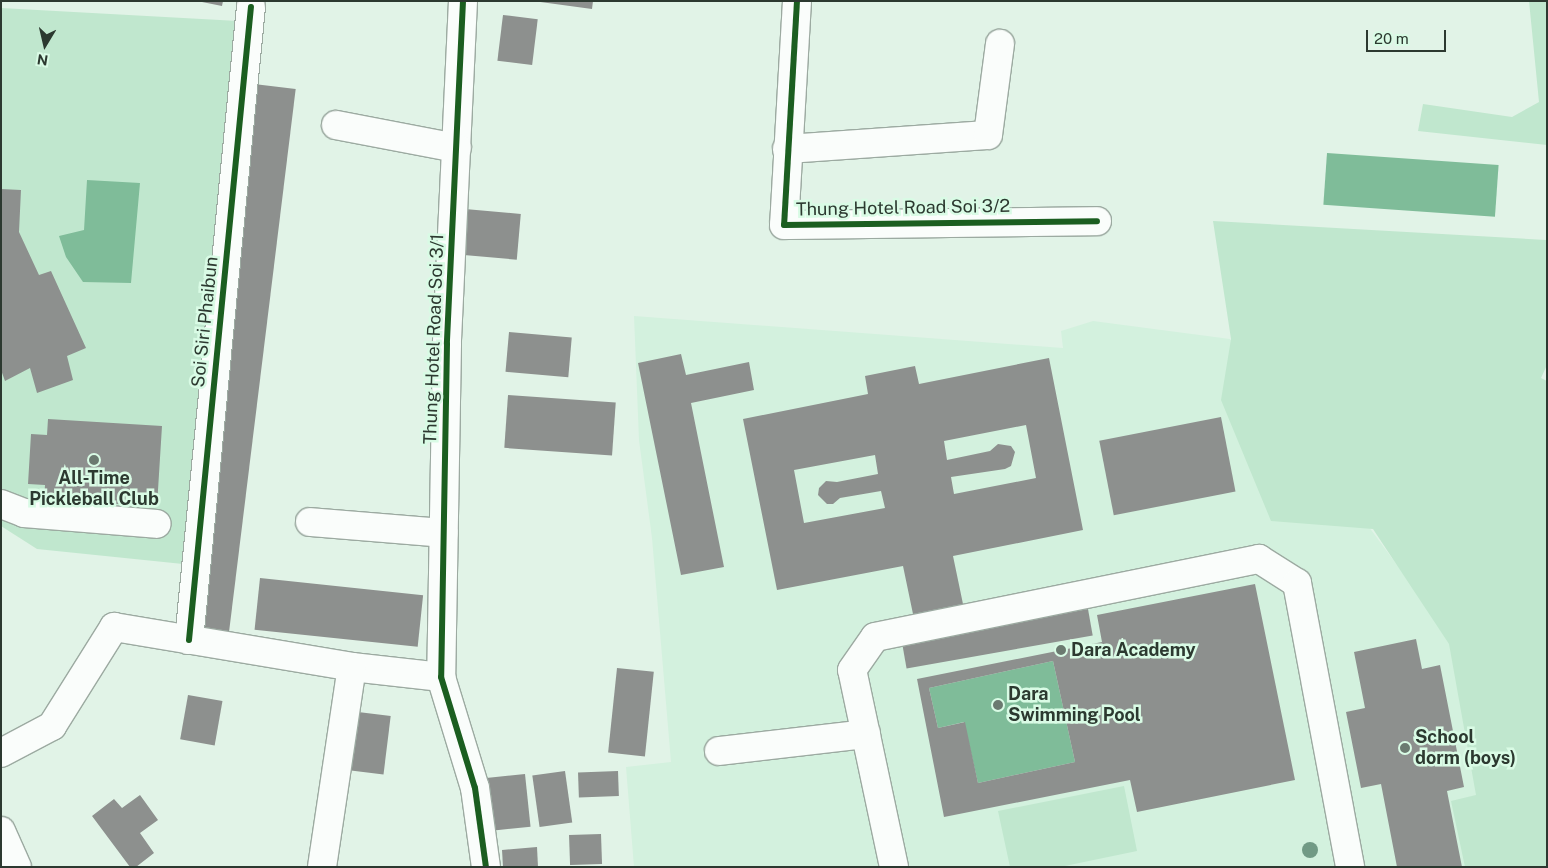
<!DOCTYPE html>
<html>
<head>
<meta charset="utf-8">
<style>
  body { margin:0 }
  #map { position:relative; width:1548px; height:868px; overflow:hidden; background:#e1f3e7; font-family:"Public Sans",sans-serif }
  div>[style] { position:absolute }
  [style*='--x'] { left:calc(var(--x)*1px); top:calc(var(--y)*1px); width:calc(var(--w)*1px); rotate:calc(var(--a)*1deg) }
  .built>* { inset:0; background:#d3f1de }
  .green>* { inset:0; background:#c0e7ce }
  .water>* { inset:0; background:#7fbc99; transform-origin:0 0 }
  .building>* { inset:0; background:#8d908e; transform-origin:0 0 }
  .roads { filter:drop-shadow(1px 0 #9caaa1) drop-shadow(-1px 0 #9caaa1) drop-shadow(0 1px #9caaa1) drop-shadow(0 -1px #9caaa1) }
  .minor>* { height:28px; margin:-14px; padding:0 14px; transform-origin:14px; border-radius:14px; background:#fafdfb }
  .cycleway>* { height:6px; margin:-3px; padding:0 3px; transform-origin:3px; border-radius:3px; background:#1b5e20 }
  .trees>* { width:16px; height:16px; margin:-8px; border-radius:50%; background:#719a85 }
  .dots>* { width:14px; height:14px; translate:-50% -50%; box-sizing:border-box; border:2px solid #d9fbe5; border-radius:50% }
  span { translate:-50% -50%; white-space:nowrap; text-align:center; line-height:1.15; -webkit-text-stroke:5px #d9fbe5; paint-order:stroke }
  .street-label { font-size:18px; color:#2c3930 }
  .poi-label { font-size:18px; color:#2c3930; font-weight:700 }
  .left { translate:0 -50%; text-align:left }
  .frame { position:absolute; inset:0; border:2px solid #2c3930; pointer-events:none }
  .north { position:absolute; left:20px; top:20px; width:50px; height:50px; -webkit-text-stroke:4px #d9fbe5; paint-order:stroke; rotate:189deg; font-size:14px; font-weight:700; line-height:20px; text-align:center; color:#2c3930 }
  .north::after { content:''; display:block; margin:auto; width:18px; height:22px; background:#2c3930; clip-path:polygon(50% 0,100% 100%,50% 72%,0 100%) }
  .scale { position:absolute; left:1366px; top:30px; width:80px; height:22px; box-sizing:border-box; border:2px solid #2c3930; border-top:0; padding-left:6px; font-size:15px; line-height:18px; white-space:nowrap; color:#2c3930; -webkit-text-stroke:4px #d9fbe5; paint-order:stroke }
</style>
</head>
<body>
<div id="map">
  <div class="built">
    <i style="clip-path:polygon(634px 316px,1063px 348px,1061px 331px,1093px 321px,1230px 339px,1547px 768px,1547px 867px,634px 867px,626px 767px,671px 762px,652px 538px,639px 440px)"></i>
  </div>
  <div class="green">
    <i style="clip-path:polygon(1529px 1px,1547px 1px,1547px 145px,1418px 131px,1423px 104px,1512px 117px,1539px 102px)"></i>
    <i style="clip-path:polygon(1px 8px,238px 21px,183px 564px,37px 549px,1px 526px)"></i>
    <i style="clip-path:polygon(1213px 221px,1546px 240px,1547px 230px,1547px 365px,1541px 378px,1547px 381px,1547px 867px,1465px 867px,1451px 801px,1476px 795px,1449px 644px,1373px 529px,1271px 521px,1221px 400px,1231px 339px)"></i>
    <i style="clip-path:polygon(1124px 786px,1137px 851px,1060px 867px,1010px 867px,998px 811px)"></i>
  </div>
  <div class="water">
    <i style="left:1327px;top:153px;width:172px;height:52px;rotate:4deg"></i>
    <i style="clip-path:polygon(87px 180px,140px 183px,131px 283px,83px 282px,66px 257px,59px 236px,84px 230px)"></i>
    <i style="clip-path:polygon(1053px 661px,1075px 762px,978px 783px,964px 722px,938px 728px,929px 688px)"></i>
  </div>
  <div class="building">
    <i style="clip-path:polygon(197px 1px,223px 1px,222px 6px)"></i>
    <i style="clip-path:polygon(533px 1px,593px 1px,592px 9px)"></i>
    <i style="left:503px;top:15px;width:35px;height:46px;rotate:7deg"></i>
    <i style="left:254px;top:84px;width:42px;height:554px;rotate:7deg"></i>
    <i style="clip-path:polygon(1px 189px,21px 190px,19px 232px,39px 275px,51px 271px,86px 348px,67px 356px,73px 380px,37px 393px,30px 368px,5px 381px,1px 370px)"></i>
    <i style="left:465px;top:209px;width:56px;height:46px;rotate:5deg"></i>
    <i style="left:509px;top:332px;width:63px;height:40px;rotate:5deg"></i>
    <i style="clip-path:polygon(681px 354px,686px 375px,749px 362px,754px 390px,691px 403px,724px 567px,681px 575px,638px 363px)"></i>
    <i style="clip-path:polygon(evenodd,1049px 358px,1083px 530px,953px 556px,968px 628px,918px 638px,903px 566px,777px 590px,743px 419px,868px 394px,865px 376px,915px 366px,919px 384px,1049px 358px,1026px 425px,1036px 478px,954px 494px,951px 477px,1005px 469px,1011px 466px,1015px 452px,1011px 446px,998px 444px,990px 451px,947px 460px,944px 441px,1026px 425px,1049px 358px,875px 455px,878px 474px,837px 482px,826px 481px,819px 488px,818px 495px,827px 504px,833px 504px,840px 498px,881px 491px,885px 508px,804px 523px,794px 470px,875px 455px)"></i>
    <i style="left:508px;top:395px;width:108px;height:53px;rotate:4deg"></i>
    <i style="left:1221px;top:417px;width:76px;height:124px;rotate:79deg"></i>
    <i style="clip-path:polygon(48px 419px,162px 426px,157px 506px,44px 500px,45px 485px,28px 484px,31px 434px,47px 435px)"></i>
    <i style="left:260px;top:578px;width:164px;height:52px;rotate:6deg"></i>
    <i style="clip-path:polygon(evenodd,1255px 584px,1295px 780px,1137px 812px,1130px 780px,944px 817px,917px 679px,1102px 642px,1097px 615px,1255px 584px,1053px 661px,1075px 762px,978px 783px,965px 722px,938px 728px,929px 688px,1053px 661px)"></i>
    <i style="left:1088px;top:609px;width:27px;height:189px;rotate:80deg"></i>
    <i style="clip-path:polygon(1416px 639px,1422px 669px,1440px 665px,1464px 787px,1447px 791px,1462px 867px,1397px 867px,1381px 784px,1361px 788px,1346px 712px,1365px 708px,1354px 652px)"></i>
    <i style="left:617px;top:668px;width:37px;height:85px;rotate:6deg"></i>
    <i style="left:188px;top:695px;width:35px;height:45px;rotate:10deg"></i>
    <i style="left:350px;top:711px;width:41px;height:59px;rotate:7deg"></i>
    <i style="left:565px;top:771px;width:52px;height:33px;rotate:82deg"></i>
    <i style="left:618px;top:771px;width:25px;height:40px;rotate:88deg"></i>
    <i style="left:525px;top:774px;width:53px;height:39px;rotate:84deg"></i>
    <i style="clip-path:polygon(140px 795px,158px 820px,140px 833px,154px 853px,136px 867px,130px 867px,92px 816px,114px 799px,122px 808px)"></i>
    <i style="left:601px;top:834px;width:30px;height:32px;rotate:88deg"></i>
    <i style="clip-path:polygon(537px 847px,538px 867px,503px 867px,502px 850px)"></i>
  </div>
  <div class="roads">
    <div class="minor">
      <i style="--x:463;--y:1;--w:343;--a:92.7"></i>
      <i style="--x:447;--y:344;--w:333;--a:91"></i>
      <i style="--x:441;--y:677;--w:116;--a:73"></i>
      <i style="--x:475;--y:788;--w:80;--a:82.1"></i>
      <i style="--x:797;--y:1;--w:224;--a:93.3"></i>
      <i style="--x:784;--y:225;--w:313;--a:-0.7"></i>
      <i style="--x:336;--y:125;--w:123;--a:10.8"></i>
      <i style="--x:787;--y:149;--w:201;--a:-4"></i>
      <i style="--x:988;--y:135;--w:92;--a:-82.5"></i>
      <i style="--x:1;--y:504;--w:25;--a:21"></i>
      <i style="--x:24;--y:513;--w:133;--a:4.7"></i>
      <i style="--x:310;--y:522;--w:134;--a:4.7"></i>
      <i style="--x:189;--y:640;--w:636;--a:-84.41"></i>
      <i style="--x:719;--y:751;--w:148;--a:-6.6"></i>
      <i style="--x:1;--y:753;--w:58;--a:-27.9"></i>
      <i style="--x:52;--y:726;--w:117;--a:-57.9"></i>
      <i style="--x:114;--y:627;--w:241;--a:9.5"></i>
      <i style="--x:352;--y:667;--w:90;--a:6.4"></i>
      <i style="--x:1;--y:831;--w:39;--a:66"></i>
      <i style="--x:322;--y:867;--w:202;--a:-81.5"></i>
      <i style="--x:894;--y:867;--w:201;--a:-102"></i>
      <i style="--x:852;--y:670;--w:40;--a:-55.1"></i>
      <i style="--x:875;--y:637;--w:392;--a:-11.5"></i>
      <i style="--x:1259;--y:559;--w:45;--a:32.3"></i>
      <i style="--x:1297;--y:583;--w:289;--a:79.4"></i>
    </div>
  </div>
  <div class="cycleway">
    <i style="--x:463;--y:1;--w:343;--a:92.7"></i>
    <i style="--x:447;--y:344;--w:333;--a:91"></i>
    <i style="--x:441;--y:677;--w:116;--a:73"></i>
    <i style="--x:475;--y:788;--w:80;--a:82.1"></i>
    <i style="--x:797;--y:1;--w:224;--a:93.3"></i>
    <i style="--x:784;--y:225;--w:313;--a:-0.7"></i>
    <i style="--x:189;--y:640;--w:636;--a:-84.41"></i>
  </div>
  <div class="trees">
    <i style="left:1310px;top:850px"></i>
  </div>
  <div class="dots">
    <i style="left:94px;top:460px;background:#6b7a70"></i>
    <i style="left:1061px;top:650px;background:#6b7a70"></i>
    <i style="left:998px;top:705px;background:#6b7a70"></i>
    <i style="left:1405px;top:748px;background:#6b7a70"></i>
  </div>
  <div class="street-label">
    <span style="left:903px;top:208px;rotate:-1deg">Thung Hotel Road Soi 3/2</span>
    <span style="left:205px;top:322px;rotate:-84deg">Soi Siri Phaibun</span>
    <span style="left:434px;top:339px;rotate:-88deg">Thung Hotel Road Soi 3/1</span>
  </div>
  <div class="poi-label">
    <span style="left:94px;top:489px">All-Time<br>Pickleball Club</span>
    <span class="left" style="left:1071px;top:650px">Dara Academy</span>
    <span class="left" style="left:1008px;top:705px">Dara<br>Swimming Pool</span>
    <span class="left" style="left:1415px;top:748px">School<br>dorm (boys)</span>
  </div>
  <div class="frame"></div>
  <div class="north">N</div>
  <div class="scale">20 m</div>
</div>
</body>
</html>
